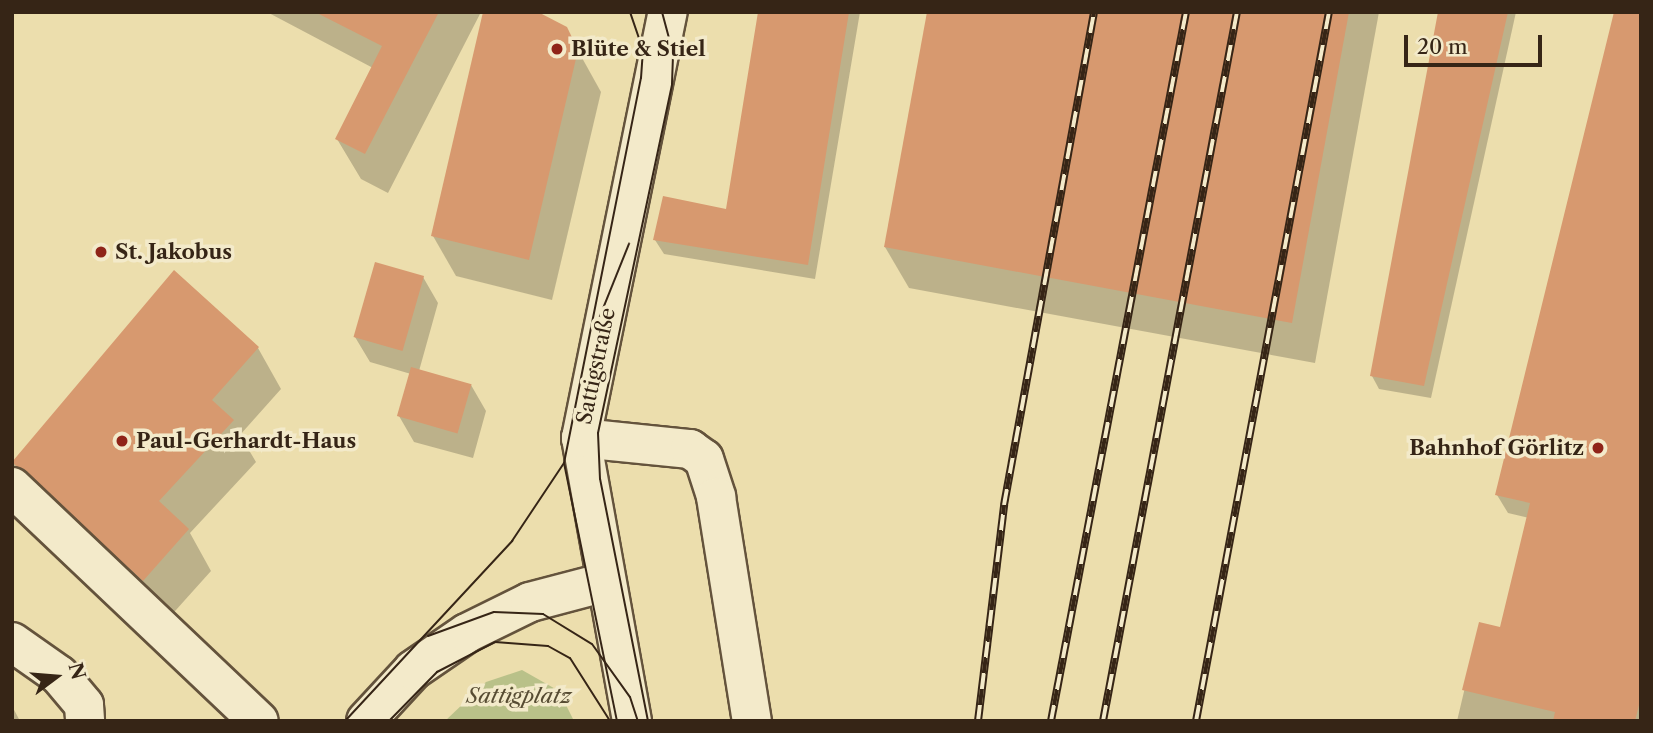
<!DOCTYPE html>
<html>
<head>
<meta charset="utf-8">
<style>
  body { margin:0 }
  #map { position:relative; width:1653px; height:733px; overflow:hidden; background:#ecdead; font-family:"Libre Caslon Text",serif }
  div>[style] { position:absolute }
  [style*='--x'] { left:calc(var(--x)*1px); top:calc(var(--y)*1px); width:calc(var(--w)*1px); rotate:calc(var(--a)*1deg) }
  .green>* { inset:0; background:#b9c189 }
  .shadow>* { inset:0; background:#0003 }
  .building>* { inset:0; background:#d7996f; transform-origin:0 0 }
  .roads { filter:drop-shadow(2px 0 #64533c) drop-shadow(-2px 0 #64533c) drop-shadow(0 2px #64533c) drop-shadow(0 -2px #64533c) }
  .minor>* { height:38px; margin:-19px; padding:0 19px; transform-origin:19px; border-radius:19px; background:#f3eaca }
  .tram>* { height:2px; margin:-1px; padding:0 1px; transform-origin:1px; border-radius:1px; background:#362516 }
  .rail>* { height:8px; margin-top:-4px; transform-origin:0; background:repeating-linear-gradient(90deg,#f3eaca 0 16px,#362516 0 32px); box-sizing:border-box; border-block:2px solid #362516 }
  .dots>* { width:19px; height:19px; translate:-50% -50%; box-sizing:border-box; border:4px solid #f3eaca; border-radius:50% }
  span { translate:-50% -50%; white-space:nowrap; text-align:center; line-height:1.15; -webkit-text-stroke:7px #f3eaca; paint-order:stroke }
  .poi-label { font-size:21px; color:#362516; font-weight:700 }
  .left { translate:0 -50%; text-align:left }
  .right { translate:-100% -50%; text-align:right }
  .street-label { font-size:21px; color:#362516 }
  .park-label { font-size:21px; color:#574c33; font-style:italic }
  .frame { position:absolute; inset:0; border:14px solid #362516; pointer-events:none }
  .north { position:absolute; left:21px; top:642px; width:70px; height:70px; -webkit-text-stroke:5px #f3eaca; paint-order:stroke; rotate:74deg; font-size:19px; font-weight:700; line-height:28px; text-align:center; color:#362516 }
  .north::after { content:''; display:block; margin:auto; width:24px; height:32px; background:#362516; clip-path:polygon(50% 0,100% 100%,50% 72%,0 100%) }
  .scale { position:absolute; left:1404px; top:35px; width:138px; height:32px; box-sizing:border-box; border:4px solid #362516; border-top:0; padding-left:9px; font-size:21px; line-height:24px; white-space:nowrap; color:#362516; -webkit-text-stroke:5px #f3eaca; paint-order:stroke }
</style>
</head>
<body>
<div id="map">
  <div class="green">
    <i style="clip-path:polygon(522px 670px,559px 691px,574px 721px,445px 721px,486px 682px)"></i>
  </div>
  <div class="shadow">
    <i style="clip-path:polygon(267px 12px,481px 12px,388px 193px,361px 179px,337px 139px,373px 68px)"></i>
    <i style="clip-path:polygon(760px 12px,860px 12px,815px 279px,664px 254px,655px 240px,727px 211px)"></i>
    <i style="clip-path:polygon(928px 12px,1379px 12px,1315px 363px,909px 288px,885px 247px)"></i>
    <i style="clip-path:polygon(1440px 12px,1516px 12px,1431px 398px,1379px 389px,1372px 376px)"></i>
    <i style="clip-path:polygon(1641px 12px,1641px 721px,1457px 721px,1480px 624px,1502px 629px,1529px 518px,1508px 513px,1497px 495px)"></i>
    <i style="clip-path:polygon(566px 29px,601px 92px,552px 300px,456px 276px,433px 236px)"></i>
    <i style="clip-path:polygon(174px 273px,258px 348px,281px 389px,240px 435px,256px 462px,190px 533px,211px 571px,167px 620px,35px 505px,12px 464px)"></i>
    <i style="clip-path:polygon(423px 277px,438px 303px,419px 371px,471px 385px,486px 411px,473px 458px,414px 442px,399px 416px,411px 374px,370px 362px,355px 337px)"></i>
    <i style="clip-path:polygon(12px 706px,20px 721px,12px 721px)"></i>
  </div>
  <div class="building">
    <i style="clip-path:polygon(315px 12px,439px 12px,365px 154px,335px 139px,382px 46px)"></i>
    <i style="clip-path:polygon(483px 12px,538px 12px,567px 27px,578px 50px,529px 260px,431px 236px)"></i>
    <i style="clip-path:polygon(758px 12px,849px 12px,808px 265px,653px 240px,663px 196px,726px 209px)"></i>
    <i style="clip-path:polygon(927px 12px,1349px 12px,1292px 323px,884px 247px)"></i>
    <i style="clip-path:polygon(1438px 12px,1508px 12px,1424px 386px,1370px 376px)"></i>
    <i style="clip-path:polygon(1614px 12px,1641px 12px,1641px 697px,1635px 721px,1553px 721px,1555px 712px,1462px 690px,1479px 622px,1500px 627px,1530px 503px,1495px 495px)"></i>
    <i style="left:375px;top:262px;width:51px;height:78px;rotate:16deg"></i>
    <i style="clip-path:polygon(174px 270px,259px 347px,212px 400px,234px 420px,159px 501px,189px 529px,143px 581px,12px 462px)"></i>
    <i style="left:411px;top:367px;width:63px;height:51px;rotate:16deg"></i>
  </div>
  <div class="roads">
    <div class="minor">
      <i style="--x:581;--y:438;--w:110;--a:5.8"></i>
      <i style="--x:690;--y:449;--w:17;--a:36"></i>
      <i style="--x:704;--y:459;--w:40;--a:72"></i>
      <i style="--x:716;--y:497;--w:227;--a:80.9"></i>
      <i style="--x:12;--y:487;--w:340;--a:43.5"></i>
      <i style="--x:12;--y:642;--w:57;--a:35.1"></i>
      <i style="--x:59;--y:675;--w:39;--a:50"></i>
      <i style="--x:84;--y:705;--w:16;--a:86"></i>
      <i style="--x:366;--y:721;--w:69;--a:-47.3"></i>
      <i style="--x:413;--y:670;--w:65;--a:-34.4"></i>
      <i style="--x:467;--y:633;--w:70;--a:-26.2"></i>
      <i style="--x:530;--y:602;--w:79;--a:-14.7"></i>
      <i style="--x:632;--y:721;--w:288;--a:-100.2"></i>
      <i style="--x:581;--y:438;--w:435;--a:-78.5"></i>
    </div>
  </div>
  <div class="tram">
    <i style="--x:600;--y:316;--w:78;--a:-68.1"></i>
    <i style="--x:564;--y:463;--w:263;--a:78.4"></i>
    <i style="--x:428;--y:636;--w:70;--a:-20"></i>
    <i style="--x:494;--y:612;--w:49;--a:2.3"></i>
    <i style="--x:543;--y:614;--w:57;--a:31.5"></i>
    <i style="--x:592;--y:644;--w:65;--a:54.4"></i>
    <i style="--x:630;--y:697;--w:25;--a:72"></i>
    <i style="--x:345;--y:721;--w:246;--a:-47.1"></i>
    <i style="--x:512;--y:541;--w:94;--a:-56.3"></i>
    <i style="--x:564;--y:463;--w:393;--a:-78.7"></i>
    <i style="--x:641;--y:78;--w:28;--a:-86"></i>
    <i style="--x:643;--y:50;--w:40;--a:-108.9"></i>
    <i style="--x:389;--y:721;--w:69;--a:-45.6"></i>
    <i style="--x:437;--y:672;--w:65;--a:-27.3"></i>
    <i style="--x:495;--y:642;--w:53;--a:4.3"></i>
    <i style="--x:548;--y:646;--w:25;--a:29"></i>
    <i style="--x:570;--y:658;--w:75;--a:57.6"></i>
    <i style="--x:648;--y:721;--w:247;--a:-101.2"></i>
    <i style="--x:600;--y:479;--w:46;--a:-92.5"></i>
    <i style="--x:598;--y:433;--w:357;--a:-78"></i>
    <i style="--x:672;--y:84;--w:31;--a:-88"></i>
    <i style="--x:673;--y:53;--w:42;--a:-105"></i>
  </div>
  <div class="rail">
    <i style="--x:978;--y:721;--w:218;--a:-83.1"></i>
    <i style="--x:1004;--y:505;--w:501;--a:-79.65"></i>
    <i style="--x:1051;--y:721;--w:722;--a:-79.22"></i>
    <i style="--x:1103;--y:721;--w:722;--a:-79.3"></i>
    <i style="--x:1196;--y:721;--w:721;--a:-79.38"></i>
  </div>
  <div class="dots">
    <i style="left:557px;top:49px;background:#8f2418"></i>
    <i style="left:101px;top:252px;background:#8f2418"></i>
    <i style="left:122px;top:441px;background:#8f2418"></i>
    <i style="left:1598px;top:448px;background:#8f2418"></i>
  </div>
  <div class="poi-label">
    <span class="left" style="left:571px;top:49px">Blüte &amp; Stiel</span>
    <span class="left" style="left:115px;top:252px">St. Jakobus</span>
    <span class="left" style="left:136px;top:441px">Paul-Gerhardt-Haus</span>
    <span class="right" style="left:1584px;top:448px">Bahnhof Görlitz</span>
  </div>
  <div class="street-label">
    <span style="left:596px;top:366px;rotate:-78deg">Sattigstraße</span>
  </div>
  <div class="park-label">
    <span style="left:519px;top:696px">Sattigplatz</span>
  </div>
  <div class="frame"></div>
  <div class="north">N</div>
  <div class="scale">20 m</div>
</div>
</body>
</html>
